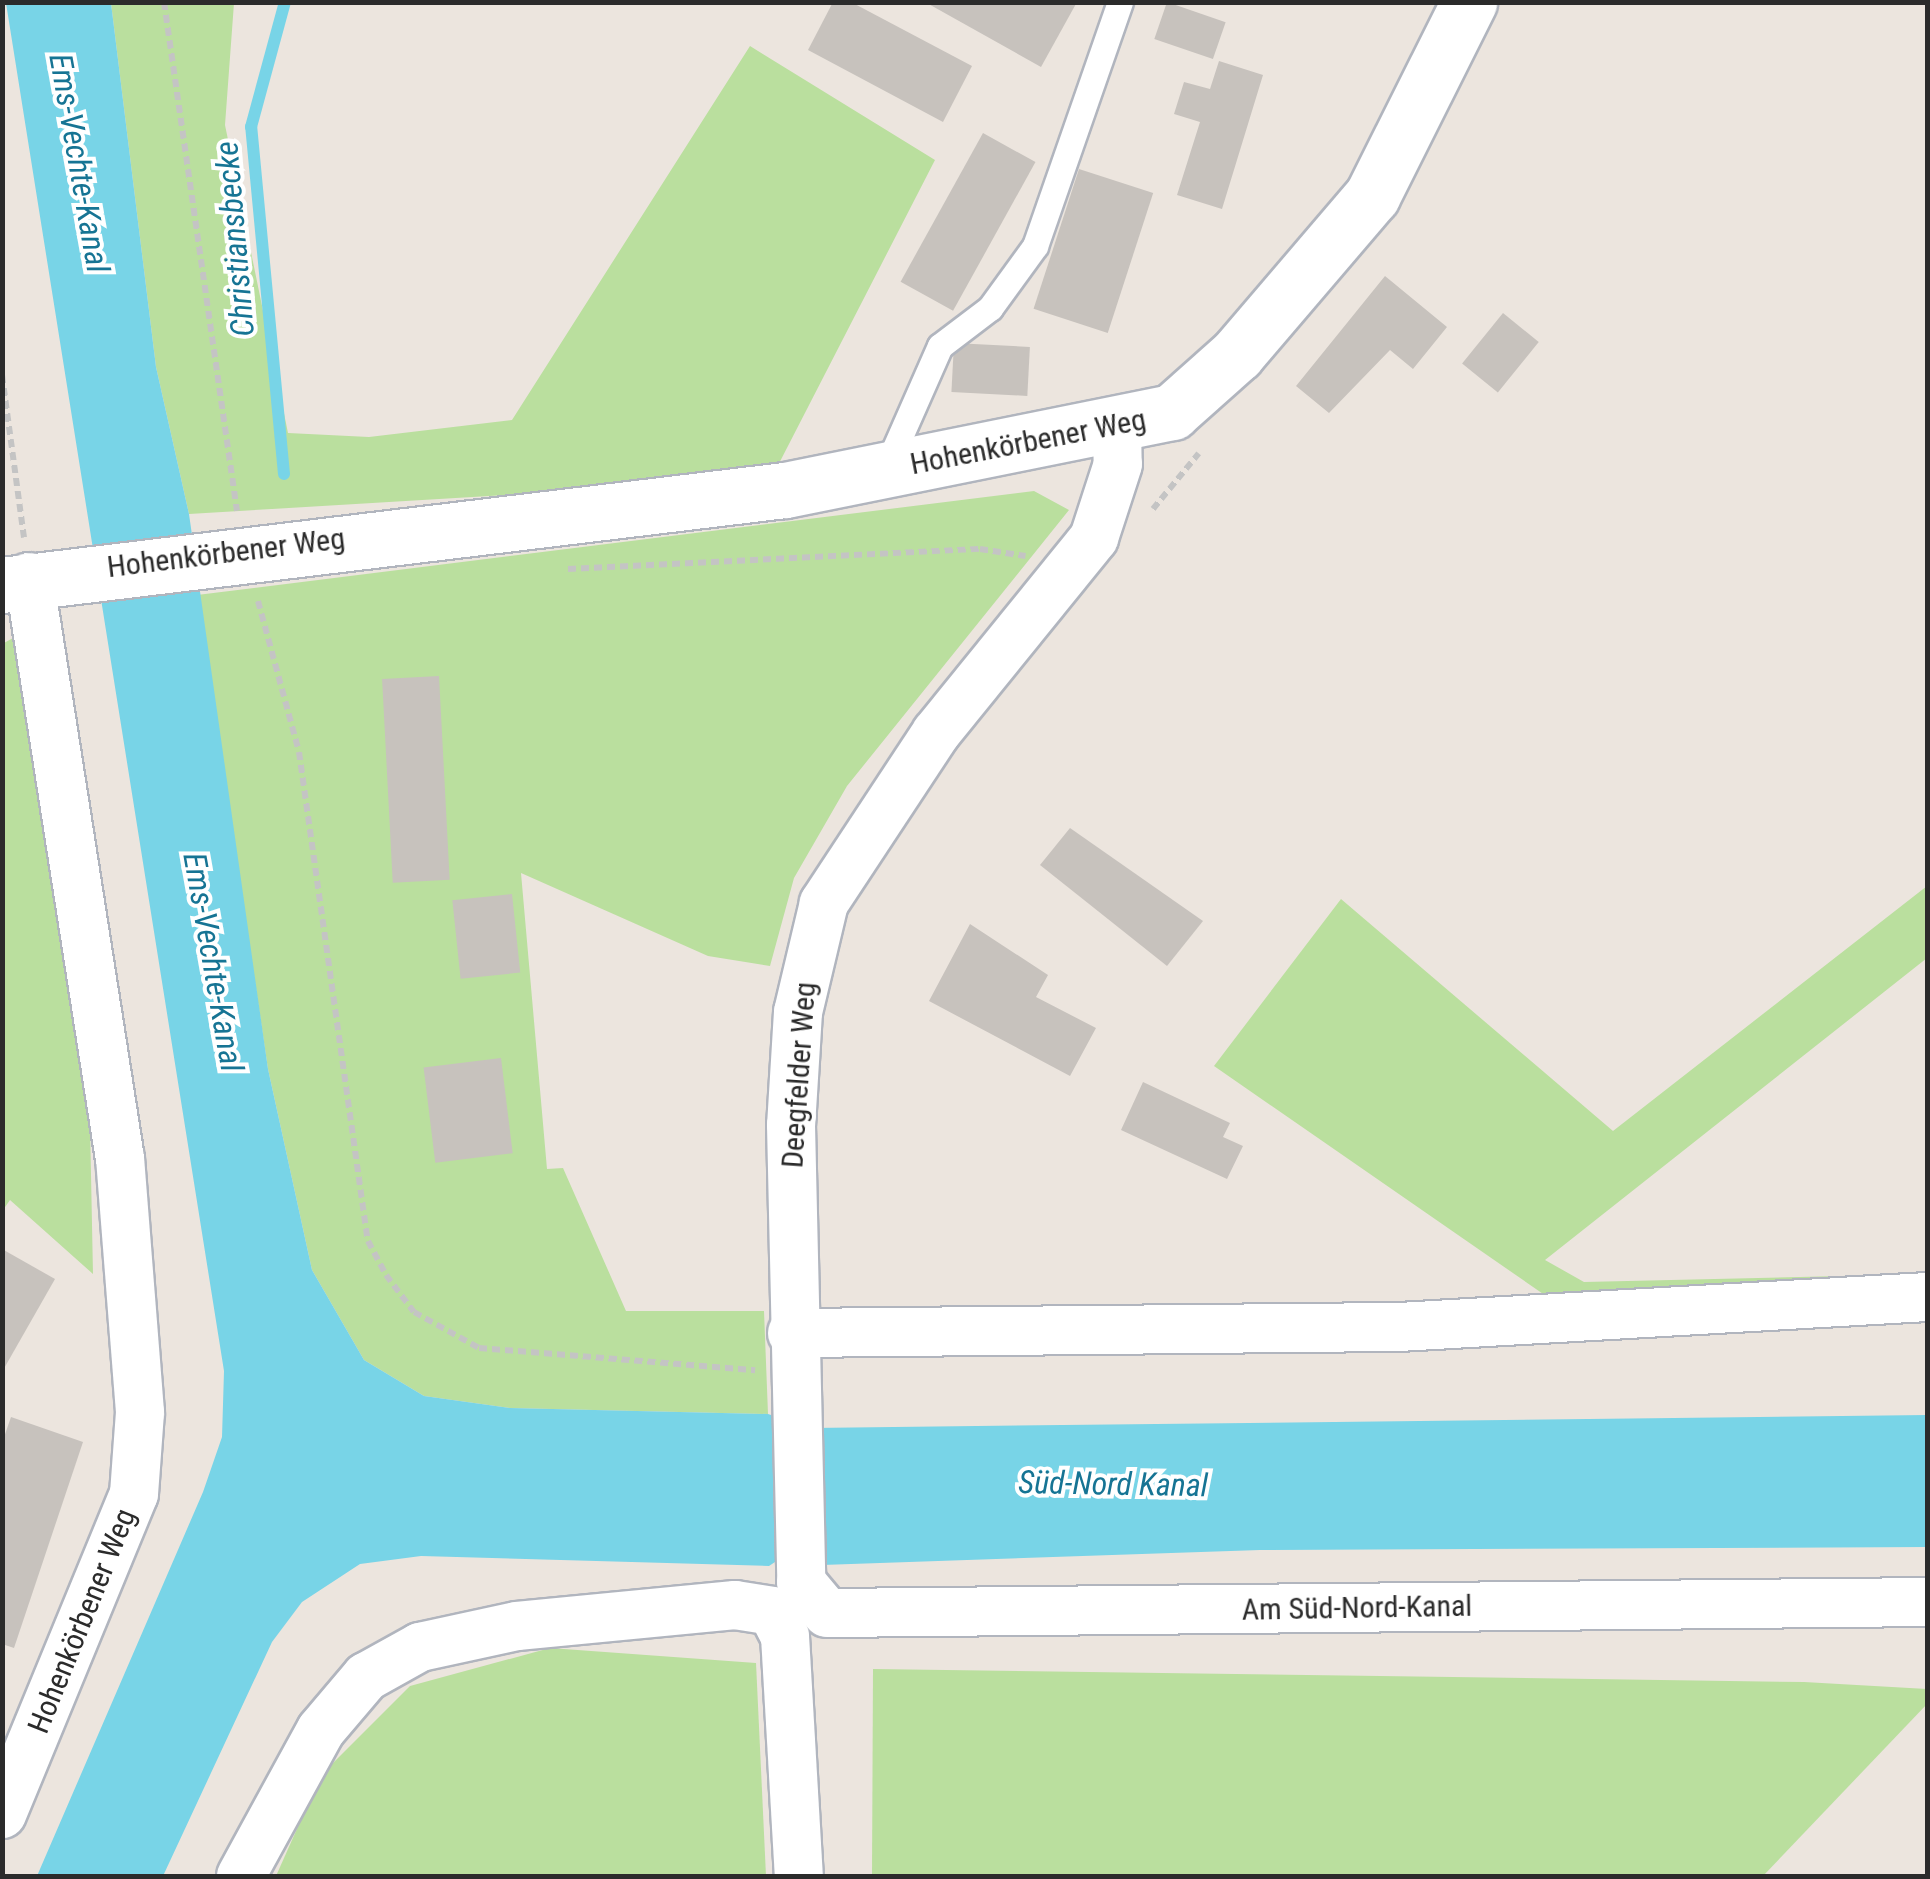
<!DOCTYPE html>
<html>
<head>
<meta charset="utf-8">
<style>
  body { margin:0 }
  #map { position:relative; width:1930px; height:1879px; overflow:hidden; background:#ece5de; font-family:"Roboto Condensed",sans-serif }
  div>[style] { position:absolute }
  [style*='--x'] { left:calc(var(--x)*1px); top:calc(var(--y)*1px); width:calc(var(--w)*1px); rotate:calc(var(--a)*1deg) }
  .green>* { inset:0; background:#badf9e }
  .water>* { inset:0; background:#78d4e7 }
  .stream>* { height:12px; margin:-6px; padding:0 6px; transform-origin:6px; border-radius:6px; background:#78d4e7 }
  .building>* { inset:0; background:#c7c2bd; transform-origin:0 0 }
  .path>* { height:6px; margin-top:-3px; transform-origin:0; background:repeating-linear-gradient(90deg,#c4c4c4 0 8px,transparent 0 13px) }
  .roads { filter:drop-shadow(2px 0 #b1b5be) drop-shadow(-2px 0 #b1b5be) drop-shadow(0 2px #b1b5be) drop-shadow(0 -2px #b1b5be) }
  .service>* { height:25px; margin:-12.5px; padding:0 12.5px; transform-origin:12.5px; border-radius:12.5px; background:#fff }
  .minor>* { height:48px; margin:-24px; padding:0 24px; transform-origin:24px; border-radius:24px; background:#fff }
  .tertiary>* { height:55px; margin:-27.5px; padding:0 27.5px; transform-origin:27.5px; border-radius:27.5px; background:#fff }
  span { translate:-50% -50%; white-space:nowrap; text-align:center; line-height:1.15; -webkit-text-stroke:8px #fff; paint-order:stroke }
  .street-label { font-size:30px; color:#2b2b2b }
  .water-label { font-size:32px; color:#167494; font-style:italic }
  .frame { position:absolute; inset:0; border:5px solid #2b2b2b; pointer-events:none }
</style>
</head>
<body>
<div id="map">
  <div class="green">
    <i style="clip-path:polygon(111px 3px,234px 3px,225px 125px,288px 433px,369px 437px,512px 420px,750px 46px,935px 160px,771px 479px,189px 514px,156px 367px)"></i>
    <i style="clip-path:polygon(1034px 491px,1069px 510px,847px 786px,794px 878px,770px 966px,708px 956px,521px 873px,547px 1169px,563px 1168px,626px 1311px,764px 1311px,768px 1414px,510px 1408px,424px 1396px,364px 1360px,312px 1270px,268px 1069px,197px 595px)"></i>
    <i style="clip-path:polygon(15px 637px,90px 1124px,93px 1274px,10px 1200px,3px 1210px,2px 644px)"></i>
    <i style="clip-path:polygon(1927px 886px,1927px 958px,1545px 1260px,1584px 1282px,1927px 1274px,1549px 1298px,1214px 1066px,1341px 899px,1613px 1131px)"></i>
    <i style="clip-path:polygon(550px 1648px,756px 1663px,766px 1876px,276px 1876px,321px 1775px,410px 1686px)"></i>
    <i style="clip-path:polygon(873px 1669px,1804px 1682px,1927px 1689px,1928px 1703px,1763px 1876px,872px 1876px)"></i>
  </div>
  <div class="water">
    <i style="clip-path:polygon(6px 3px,111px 3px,156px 367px,189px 514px,268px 1069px,312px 1270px,364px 1360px,424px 1396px,510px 1408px,768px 1414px,811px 1428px,1927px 1415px,1927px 1547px,1260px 1550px,822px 1565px,781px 1558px,769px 1566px,421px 1556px,360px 1564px,302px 1602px,272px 1642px,163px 1876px,37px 1876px,203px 1492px,222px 1437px,224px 1371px)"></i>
  </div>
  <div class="stream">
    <i style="--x:284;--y:474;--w:349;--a:-95.4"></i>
    <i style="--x:251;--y:127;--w:130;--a:-74.8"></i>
  </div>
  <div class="building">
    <i style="clip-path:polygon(833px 2px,851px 2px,972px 66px,943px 122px,808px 50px)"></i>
    <i style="clip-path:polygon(925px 2px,1077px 2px,1041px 67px)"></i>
    <i style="left:1167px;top:2px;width:62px;height:39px;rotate:19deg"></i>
    <i style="clip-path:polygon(1219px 61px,1263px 75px,1222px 209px,1177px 195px,1200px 122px,1174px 114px,1184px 82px,1210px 89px)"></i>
    <i style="left:983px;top:133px;width:60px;height:170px;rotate:29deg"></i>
    <i style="left:1079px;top:169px;width:78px;height:147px;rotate:18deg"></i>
    <i style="clip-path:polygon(1385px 276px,1447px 327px,1413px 369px,1390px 350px,1329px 413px,1296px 386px)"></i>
    <i style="left:1503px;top:313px;width:46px;height:65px;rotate:39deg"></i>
    <i style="left:954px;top:343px;width:76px;height:49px;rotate:3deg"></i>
    <i style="left:439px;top:676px;width:204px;height:57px;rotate:87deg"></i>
    <i style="clip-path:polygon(1070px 828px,1203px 921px,1167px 966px,1040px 865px)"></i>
    <i style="left:512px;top:894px;width:79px;height:60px;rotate:84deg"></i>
    <i style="clip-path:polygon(970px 924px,1048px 975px,1036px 997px,1096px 1028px,1070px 1076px,929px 1001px)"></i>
    <i style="left:501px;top:1058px;width:96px;height:78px;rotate:83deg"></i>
    <i style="clip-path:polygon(1143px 1082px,1230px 1123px,1223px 1137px,1243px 1146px,1227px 1179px,1121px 1130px)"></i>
    <i style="clip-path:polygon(2px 1249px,55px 1279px,2px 1372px)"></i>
    <i style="clip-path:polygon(11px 1417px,83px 1442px,14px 1648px,2px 1644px,2px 1443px)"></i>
  </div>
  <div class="path">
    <i style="--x:164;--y:2;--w:514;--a:81.84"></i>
    <i style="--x:2;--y:375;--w:164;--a:82.3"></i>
    <i style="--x:1153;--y:509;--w:72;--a:-50.6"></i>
    <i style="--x:568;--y:569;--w:412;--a:-2.8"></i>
    <i style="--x:980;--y:549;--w:46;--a:8.8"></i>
    <i style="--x:258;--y:601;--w:156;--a:74.8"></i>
    <i style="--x:299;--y:752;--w:494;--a:82"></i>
    <i style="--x:368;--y:1241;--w:38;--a:62"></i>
    <i style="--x:386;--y:1275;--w:46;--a:52.9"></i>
    <i style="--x:414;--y:1312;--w:74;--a:29"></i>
    <i style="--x:479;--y:1348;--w:277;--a:4.6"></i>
  </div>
  <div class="roads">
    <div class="service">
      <i style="--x:887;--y:466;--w:131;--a:-66.2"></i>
      <i style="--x:940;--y:346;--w:63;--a:-37.2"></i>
      <i style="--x:990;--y:308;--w:77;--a:-54"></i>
      <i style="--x:1035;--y:246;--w:258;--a:-70.8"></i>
    </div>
    <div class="minor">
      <i style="--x:1117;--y:425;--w:39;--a:89"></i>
      <i style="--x:1118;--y:464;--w:78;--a:108"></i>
      <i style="--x:1094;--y:538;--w:251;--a:129"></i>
      <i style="--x:936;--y:733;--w:204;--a:123.4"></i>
      <i style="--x:824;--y:903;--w:112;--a:103.4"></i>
      <i style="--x:798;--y:1012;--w:113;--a:93.5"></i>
      <i style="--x:791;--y:1125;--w:457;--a:88.7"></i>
      <i style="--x:801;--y:1582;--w:40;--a:50"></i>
      <i style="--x:827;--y:1613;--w:1101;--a:-0.57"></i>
      <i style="--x:792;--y:1333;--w:607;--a:-0.57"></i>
      <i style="--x:1399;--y:1327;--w:530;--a:-3.25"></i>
      <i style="--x:2;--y:1814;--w:346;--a:-67.6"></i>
      <i style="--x:134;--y:1494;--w:82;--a:-85.8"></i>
      <i style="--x:140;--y:1412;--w:254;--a:-94.5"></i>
      <i style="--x:120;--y:1159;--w:589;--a:-98.89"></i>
      <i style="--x:241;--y:1876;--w:166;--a:-61.3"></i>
      <i style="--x:321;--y:1730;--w:70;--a:-49.7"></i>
      <i style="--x:366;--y:1677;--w:62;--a:-29.1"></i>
      <i style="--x:420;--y:1647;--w:99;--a:-12.2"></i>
      <i style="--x:517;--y:1626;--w:219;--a:-5.5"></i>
      <i style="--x:735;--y:1605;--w:37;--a:9"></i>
      <i style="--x:772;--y:1611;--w:28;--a:63"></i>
      <i style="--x:785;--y:1636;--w:240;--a:86.7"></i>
    </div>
    <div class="tertiary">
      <i style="--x:2;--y:585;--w:789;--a:-6.92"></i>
      <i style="--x:785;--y:490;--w:395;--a:-11.4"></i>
      <i style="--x:1172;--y:412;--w:87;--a:-41.7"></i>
      <i style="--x:1237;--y:354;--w:208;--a:-49.5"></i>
      <i style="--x:1372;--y:196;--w:217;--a:-63.4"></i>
    </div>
  </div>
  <div class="street-label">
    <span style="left:1028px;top:442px;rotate:-11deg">Hohenkörbener Weg</span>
    <span style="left:226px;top:553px;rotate:-7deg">Hohenkörbener Weg</span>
    <span style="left:799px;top:1075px;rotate:-86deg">Deegfelder Weg</span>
    <span style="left:1357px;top:1608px;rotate:-1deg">Am Süd-Nord-Kanal</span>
    <span style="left:82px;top:1621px;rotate:-68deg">Hohenkörbener Weg</span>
  </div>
  <div class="water-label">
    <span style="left:79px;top:163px;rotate:80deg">Ems-Vechte-Kanal</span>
    <span style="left:235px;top:239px;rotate:-95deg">Christiansbecke</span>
    <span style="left:213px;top:962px;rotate:80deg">Ems-Vechte-Kanal</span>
    <span style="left:1113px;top:1484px;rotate:1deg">Süd-Nord Kanal</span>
  </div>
  <div class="frame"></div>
</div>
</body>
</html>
